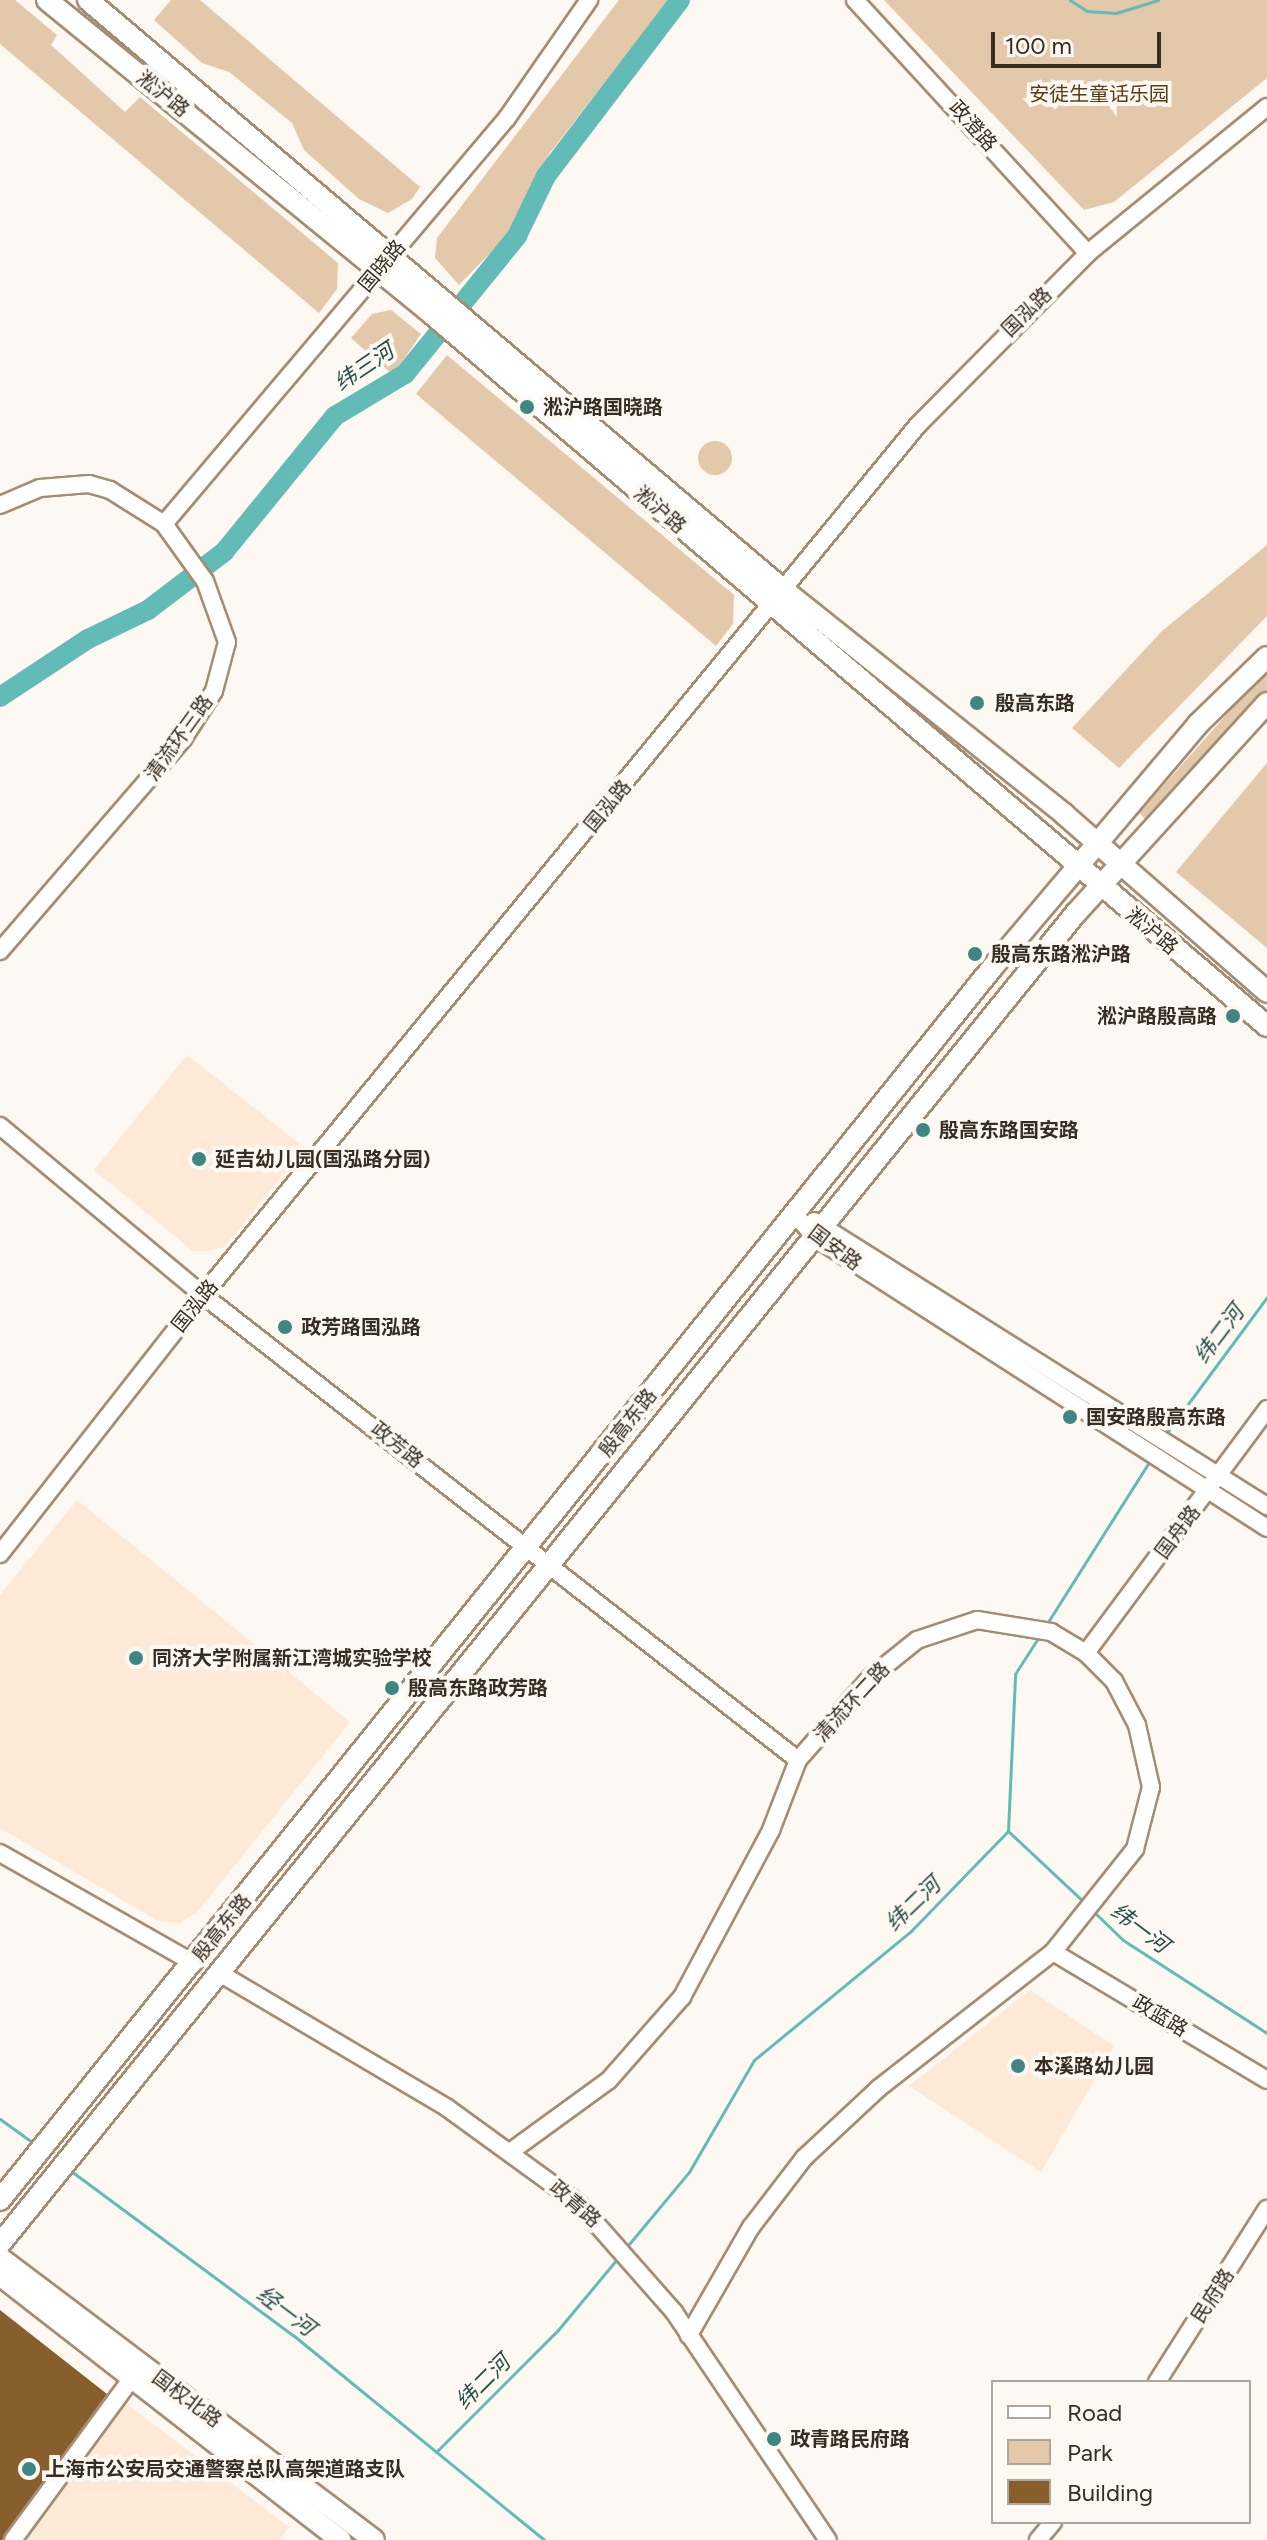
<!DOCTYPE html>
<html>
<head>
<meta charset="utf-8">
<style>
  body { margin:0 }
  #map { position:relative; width:1267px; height:2540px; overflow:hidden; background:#fdf8f2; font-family:Figtree,"Noto Sans SC",sans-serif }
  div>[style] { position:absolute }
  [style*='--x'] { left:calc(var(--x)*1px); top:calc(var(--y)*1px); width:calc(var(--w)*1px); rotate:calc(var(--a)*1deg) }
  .built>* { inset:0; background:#fde9d5 }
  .green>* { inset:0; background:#e4c8aa }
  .round { border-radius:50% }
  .stream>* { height:3px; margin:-1.5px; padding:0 1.5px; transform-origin:1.5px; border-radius:1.5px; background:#63bbb8 }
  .river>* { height:20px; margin:-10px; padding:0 10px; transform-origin:10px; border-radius:10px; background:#63bbb8 }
  .building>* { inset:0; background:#885e2d }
  .roads { filter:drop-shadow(2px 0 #a58d73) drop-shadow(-2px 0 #a58d73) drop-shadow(0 2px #a58d73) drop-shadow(0 -2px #a58d73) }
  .minor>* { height:16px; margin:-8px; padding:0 8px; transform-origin:8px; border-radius:8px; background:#fff }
  .major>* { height:20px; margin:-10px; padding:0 10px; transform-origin:10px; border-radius:10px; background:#fff }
  .dots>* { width:22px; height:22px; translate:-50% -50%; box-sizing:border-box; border:4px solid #fdf8f2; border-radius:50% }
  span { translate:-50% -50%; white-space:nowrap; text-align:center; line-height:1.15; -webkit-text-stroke:8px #fdf8f2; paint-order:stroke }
  .street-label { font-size:20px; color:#372d22 }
  .park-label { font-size:20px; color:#5b3c15 }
  .poi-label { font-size:20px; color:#372d22; font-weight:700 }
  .left { translate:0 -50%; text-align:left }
  .right { translate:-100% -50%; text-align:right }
  .water-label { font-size:22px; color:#254e4d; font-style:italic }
  .legend { position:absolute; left:991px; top:2380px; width:260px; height:144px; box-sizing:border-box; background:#fdf8f2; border:2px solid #aea79f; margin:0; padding:10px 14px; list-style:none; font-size:24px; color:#372d22 }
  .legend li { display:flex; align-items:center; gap:16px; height:40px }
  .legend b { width:40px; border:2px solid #aea79f }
  .scale { position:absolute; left:991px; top:32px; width:170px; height:36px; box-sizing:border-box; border:4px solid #372d22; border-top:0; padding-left:10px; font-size:24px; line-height:28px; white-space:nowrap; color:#372d22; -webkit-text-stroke:6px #fdf8f2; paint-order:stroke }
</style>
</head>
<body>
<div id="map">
  <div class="built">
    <i style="clip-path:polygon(187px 1055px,305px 1148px,224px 1247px,207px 1251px,193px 1251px,94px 1170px)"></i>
    <i style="clip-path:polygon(77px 1500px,350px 1722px,198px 1911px,180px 1923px,158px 1921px,0 1828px,0 1595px)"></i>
    <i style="clip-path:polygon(1030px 1990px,1114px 2046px,1041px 2172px,909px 2086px)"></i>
    <i style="clip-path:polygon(123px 2401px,289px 2527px,279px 2540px,21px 2540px)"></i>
  </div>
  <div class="green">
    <i style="clip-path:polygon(0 0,15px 0,57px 35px,51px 45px,125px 112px,140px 97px,338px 263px,337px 289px,319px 313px,0 44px)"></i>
    <i style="clip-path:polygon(171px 0,200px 0,420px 187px,412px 199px,388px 213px,359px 199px,304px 150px,292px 123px,229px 72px,202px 63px,154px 20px)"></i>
    <i style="clip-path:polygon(619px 0,669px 0,549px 154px,510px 233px,459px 285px,435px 258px,437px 238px)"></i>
    <i style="clip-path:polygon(884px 0,1267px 0,1267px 78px,1114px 202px,1084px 210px)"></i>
    <i style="clip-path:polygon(391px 310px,421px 334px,393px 375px,351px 338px,372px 314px)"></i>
    <i style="clip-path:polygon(447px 355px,734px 595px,733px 624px,716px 646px,416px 394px)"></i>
    <i class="round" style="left:698px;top:441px;width:34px;height:34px"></i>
    <i style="clip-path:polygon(1267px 545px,1267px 616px,1119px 768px,1072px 728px,1162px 631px)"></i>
    <i style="clip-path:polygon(1267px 669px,1267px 692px,1148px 822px,1139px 813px)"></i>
    <i style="clip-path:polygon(1267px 763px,1267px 948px,1176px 872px)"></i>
  </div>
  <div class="stream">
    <i style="--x:1070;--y:0;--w:20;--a:33"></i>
    <i style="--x:1087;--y:11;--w:29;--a:4"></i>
    <i style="--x:1116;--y:13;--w:44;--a:-17.2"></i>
    <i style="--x:1165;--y:1435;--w:172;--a:-53.5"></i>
    <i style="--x:1046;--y:1625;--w:196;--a:-57.7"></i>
    <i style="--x:1008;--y:1831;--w:107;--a:43.1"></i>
    <i style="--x:1094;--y:1912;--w:40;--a:44"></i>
    <i style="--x:1123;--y:1940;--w:171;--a:32.9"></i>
    <i style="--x:0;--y:2119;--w:44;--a:35.8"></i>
    <i style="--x:71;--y:2171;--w:276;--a:36.5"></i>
    <i style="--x:293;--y:2335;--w:324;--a:39.2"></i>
    <i style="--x:624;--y:2250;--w:102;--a:-50.2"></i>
    <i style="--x:689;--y:2172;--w:129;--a:-59.9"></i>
    <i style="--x:754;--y:2060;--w:203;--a:-39.4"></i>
    <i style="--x:911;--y:1931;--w:139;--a:-45.9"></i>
    <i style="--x:1008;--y:1831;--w:157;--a:-87.4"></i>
    <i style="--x:1015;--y:1674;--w:46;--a:-57.3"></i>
    <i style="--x:436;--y:2452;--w:173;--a:-45"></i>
    <i style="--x:558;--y:2330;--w:92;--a:-50.3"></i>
  </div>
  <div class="river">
    <i style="--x:0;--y:697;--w:105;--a:-33.4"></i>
    <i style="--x:88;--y:639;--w:67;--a:-25.8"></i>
    <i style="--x:148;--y:610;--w:96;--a:-37.3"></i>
    <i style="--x:224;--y:552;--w:176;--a:-50.8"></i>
    <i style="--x:335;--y:416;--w:82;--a:-31"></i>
    <i style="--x:405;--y:374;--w:178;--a:-50.9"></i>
    <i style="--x:517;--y:236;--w:67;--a:-64.2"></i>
    <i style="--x:546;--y:176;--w:221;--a:-52.7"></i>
  </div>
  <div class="building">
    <i style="clip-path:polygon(0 2310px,107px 2394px,2px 2540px,0 2540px)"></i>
  </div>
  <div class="roads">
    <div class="minor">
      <i style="--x:855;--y:0;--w:344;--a:47.4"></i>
      <i style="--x:0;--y:505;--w:43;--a:-23"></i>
      <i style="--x:40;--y:488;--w:49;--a:-4.7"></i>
      <i style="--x:89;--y:484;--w:22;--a:16"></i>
      <i style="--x:110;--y:490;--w:64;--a:32.2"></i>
      <i style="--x:164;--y:524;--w:70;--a:54.3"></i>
      <i style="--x:205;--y:581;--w:65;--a:70.2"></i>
      <i style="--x:227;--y:642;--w:51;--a:104.9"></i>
      <i style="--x:214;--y:691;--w:57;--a:122.9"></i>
      <i style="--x:183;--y:739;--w:280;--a:130.8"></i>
      <i style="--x:164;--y:524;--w:531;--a:-49.81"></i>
      <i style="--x:507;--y:118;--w:144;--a:-55.2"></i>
      <i style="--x:0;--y:1126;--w:264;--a:39.8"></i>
      <i style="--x:203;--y:1295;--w:755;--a:38.01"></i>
      <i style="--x:794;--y:1213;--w:33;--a:49"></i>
      <i style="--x:816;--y:1238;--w:536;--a:32.74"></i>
      <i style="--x:814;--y:1221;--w:535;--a:32.18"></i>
      <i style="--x:0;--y:1554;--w:329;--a:-51.9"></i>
      <i style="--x:203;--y:1295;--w:1126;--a:-50.59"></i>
      <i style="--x:918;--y:425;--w:242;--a:-45.3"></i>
      <i style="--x:1088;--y:253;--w:231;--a:-39.2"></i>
      <i style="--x:1086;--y:1653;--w:304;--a:-53.4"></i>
      <i style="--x:0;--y:1853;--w:223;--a:29.6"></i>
      <i style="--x:1053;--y:1952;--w:249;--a:30.9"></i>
      <i style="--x:221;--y:1974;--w:261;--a:30.6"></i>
      <i style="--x:446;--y:2107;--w:163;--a:36"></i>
      <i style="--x:578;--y:2203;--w:145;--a:48.6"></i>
      <i style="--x:674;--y:2312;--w:275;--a:56"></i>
      <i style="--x:510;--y:2152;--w:122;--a:-36"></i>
      <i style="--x:609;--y:2080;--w:111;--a:-48.7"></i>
      <i style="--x:682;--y:1997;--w:189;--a:-61.9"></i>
      <i style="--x:771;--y:1830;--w:75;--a:-68.9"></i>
      <i style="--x:798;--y:1760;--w:111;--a:-48.7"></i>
      <i style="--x:871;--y:1677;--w:59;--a:-38.8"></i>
      <i style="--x:917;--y:1640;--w:63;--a:-18.4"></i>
      <i style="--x:977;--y:1620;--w:75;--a:9.2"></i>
      <i style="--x:1051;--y:1632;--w:41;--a:31"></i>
      <i style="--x:1086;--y:1653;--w:40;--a:45"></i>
      <i style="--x:1114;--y:1681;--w:50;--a:62.4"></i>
      <i style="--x:1137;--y:1725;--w:64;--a:77.3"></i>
      <i style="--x:1151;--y:1787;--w:64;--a:104.5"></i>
      <i style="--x:1135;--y:1849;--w:132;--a:128.5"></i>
      <i style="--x:1053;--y:1952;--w:221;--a:142"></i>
      <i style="--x:879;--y:2088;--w:103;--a:137"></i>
      <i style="--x:804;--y:2158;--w:87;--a:127.5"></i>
      <i style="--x:751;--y:2227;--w:125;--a:119.9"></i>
      <i style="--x:1157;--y:2382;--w:205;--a:-57.6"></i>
      <i style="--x:13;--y:2540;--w:197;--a:-53.7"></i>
      <i style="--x:1038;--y:2540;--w:23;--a:-50"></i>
    </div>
    <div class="major">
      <i style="--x:47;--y:0;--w:498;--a:39.2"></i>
      <i style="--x:433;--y:315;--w:1096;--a:40.45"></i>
      <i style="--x:88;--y:0;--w:914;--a:40.3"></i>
      <i style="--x:785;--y:591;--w:357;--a:38.6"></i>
      <i style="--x:1064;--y:814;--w:270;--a:41.2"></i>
      <i style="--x:0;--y:2200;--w:1582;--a:-51.16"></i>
      <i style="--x:992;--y:968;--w:319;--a:-49.8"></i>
      <i style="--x:1198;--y:724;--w:96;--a:-44.2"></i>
      <i style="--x:0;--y:2244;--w:1712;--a:-51.05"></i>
      <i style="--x:1076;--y:913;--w:284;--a:-47.7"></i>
      <i style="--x:0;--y:2258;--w:468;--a:37"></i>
      <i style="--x:0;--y:2275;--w:432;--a:37.9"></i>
    </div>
  </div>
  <div class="dots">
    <i style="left:527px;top:407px;background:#3e8684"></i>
    <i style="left:977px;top:703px;background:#3e8684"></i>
    <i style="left:975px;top:954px;background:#3e8684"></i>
    <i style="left:1233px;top:1016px;background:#3e8684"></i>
    <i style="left:923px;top:1130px;background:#3e8684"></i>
    <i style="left:199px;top:1159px;background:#3e8684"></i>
    <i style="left:285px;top:1327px;background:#3e8684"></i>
    <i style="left:1070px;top:1417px;background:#3e8684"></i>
    <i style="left:136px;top:1658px;background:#3e8684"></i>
    <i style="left:392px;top:1688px;background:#3e8684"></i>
    <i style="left:1018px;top:2066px;background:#3e8684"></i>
    <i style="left:774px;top:2439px;background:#3e8684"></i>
    <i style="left:29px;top:2469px;background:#3e8684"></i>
  </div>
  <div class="street-label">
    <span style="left:163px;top:94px;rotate:39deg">淞沪路</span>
    <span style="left:973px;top:126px;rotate:48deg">政澄路</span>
    <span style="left:382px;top:266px;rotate:-50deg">国晓路</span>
    <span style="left:1027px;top:312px;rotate:-44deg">国泓路</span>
    <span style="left:660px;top:510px;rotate:41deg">淞沪路</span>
    <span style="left:179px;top:738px;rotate:-54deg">清流环三路</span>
    <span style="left:608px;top:806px;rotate:-50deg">国泓路</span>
    <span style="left:1152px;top:931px;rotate:40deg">淞沪路</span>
    <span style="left:835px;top:1248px;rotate:37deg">国安路</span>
    <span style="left:195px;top:1306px;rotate:-51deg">国泓路</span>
    <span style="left:628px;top:1423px;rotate:-52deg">殷高东路</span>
    <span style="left:397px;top:1445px;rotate:39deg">政芳路</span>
    <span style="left:1178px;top:1532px;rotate:-53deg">国舟路</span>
    <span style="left:852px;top:1702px;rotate:-47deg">清流环二路</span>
    <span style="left:222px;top:1928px;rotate:-51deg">殷高东路</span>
    <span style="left:1160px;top:2016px;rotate:31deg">政蓝路</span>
    <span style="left:575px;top:2204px;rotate:41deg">政青路</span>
    <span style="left:1213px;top:2296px;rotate:-57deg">民府路</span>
    <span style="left:187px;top:2399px;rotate:37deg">国权北路</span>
  </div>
  <div class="park-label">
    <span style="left:1099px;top:94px">安徒生童话乐园</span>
  </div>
  <div class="poi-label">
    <span class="left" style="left:543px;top:407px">淞沪路国晓路</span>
    <span class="left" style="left:995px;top:703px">殷高东路</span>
    <span class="left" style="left:991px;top:954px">殷高东路淞沪路</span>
    <span class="right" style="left:1217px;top:1016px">淞沪路殷高路</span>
    <span class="left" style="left:939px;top:1130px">殷高东路国安路</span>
    <span class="left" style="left:215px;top:1159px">延吉幼儿园(国泓路分园)</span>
    <span class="left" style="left:301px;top:1327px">政芳路国泓路</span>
    <span class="left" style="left:1086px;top:1417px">国安路殷高东路</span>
    <span class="left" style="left:152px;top:1658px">同济大学附属新江湾城实验学校</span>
    <span class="left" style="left:408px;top:1688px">殷高东路政芳路</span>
    <span class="left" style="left:1034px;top:2066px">本溪路幼儿园</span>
    <span class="left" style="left:790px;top:2439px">政青路民府路</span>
    <span class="left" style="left:45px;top:2469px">上海市公安局交通警察总队高架道路支队</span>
  </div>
  <div class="water-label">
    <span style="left:364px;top:367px;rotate:-34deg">纬三河</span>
    <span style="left:1219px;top:1334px;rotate:-53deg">纬二河</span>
    <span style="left:913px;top:1904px;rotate:-44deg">纬二河</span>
    <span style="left:1140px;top:1928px;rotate:37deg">纬一河</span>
    <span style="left:286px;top:2311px;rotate:37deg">经一河</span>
    <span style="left:483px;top:2382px;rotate:-45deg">纬二河</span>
  </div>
  <ul class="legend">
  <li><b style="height:10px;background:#fff"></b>Road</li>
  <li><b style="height:22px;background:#e4c8aa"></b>Park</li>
  <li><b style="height:22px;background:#885e2d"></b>Building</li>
  </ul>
  <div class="scale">100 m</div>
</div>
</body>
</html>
